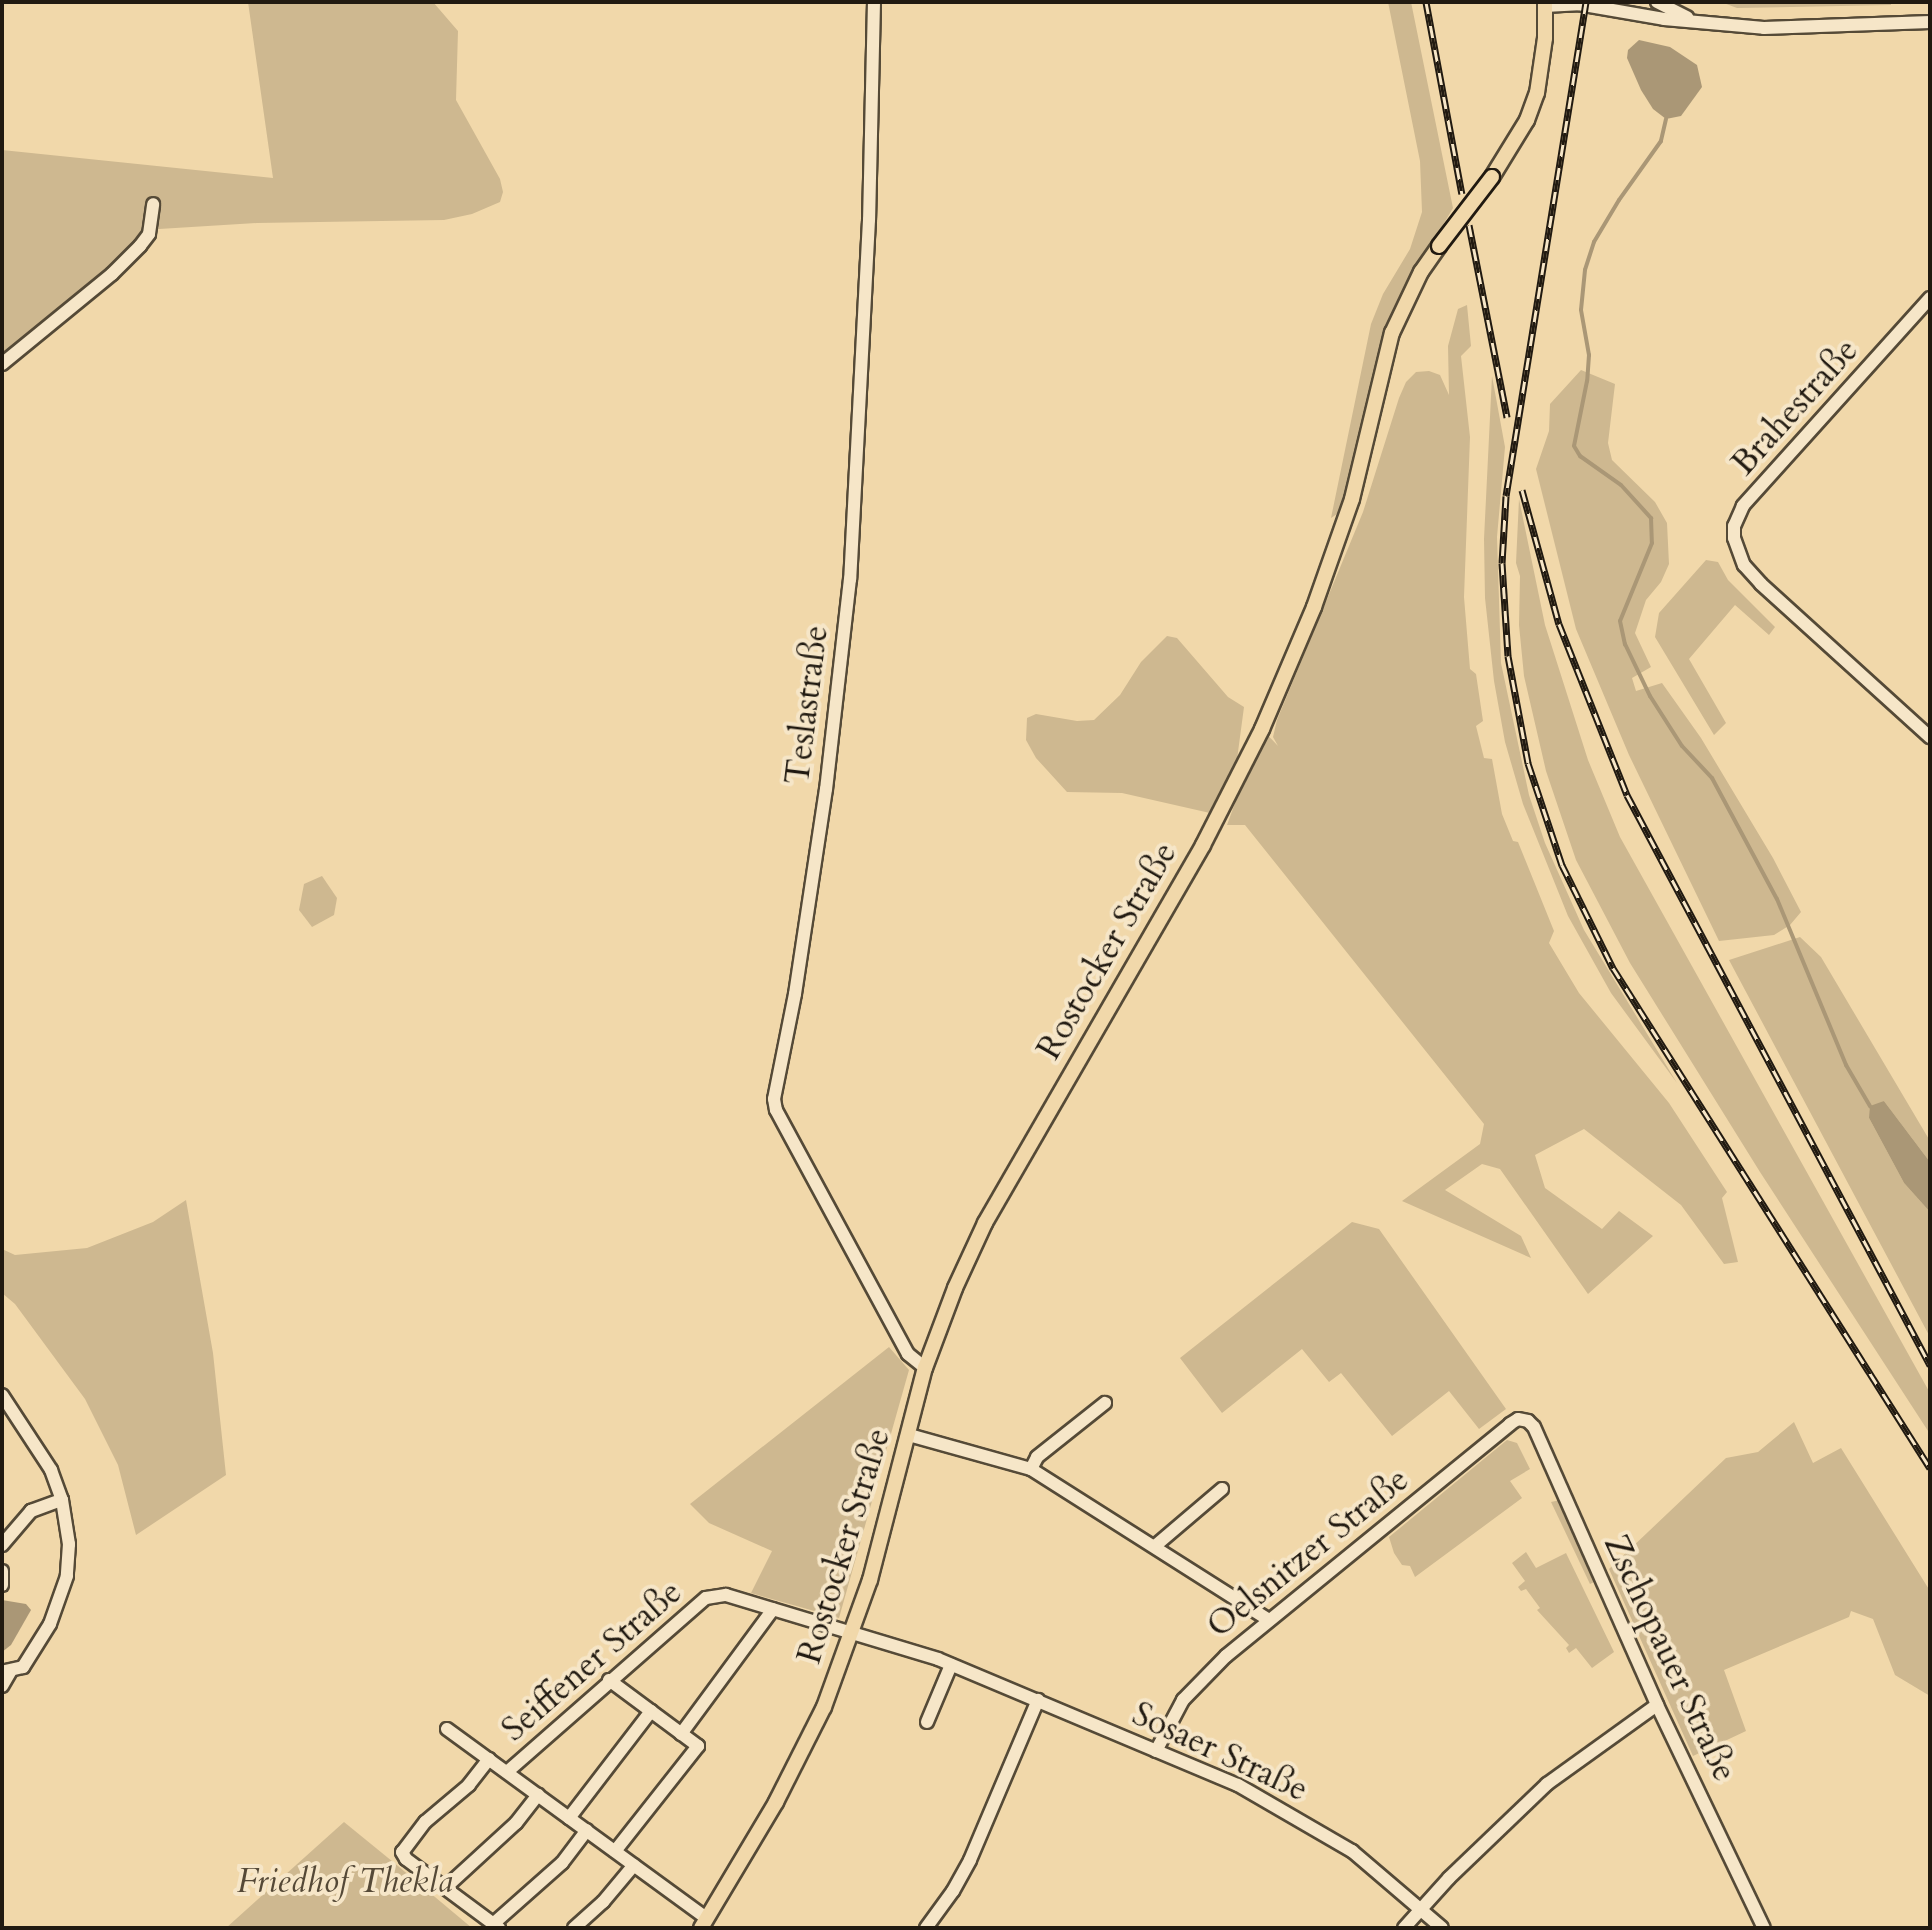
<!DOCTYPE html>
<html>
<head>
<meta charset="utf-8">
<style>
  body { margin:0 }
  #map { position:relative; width:1932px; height:1930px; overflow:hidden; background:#f1d8aa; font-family:Cardo,serif }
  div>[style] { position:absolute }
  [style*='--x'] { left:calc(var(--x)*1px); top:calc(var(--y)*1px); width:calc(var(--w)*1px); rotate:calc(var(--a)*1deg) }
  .green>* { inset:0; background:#ceb890 }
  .water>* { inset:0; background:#aa9776 }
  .stream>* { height:4px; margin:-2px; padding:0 2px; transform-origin:2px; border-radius:2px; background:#aa9776 }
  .roads { filter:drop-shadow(2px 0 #554a37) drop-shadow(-2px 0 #554a37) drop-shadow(0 2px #554a37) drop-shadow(0 -2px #554a37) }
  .minor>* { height:12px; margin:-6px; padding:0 6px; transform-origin:6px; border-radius:6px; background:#f6e6c8 }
  .major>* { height:14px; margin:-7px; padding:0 7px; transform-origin:7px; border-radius:7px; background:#f1d8aa }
  .rail>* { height:7px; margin-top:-3.5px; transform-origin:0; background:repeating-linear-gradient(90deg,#f6e6c8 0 12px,#211a11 0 24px); box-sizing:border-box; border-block:2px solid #211a11 }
  .bridges { filter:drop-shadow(2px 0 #211a11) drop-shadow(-2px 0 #211a11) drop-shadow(0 2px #211a11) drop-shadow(0 -2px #211a11) }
  .major-bridge>* { height:14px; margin:-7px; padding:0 7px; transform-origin:7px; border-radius:7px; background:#f1d8aa }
  span { translate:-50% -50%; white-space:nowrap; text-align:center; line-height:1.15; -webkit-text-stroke:8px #f6e6c8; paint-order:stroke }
  .street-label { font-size:34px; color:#211a11 }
  .park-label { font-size:34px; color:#554937; font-style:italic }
  .frame { position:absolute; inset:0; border:4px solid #211a11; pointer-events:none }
</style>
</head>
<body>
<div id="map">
  <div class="green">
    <i style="clip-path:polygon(248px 2px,433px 2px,458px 31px,456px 100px,500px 179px,503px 192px,500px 202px,472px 214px,444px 220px,257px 223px,143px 230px,109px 270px,2px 359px,2px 150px,273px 178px)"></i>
    <i style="clip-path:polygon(1388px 2px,1411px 2px,1453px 208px,1397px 302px,1378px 355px,1340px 512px,1331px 518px,1371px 324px,1383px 294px,1410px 249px,1422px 212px,1420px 161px)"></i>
    <i style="clip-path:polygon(1721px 2px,1891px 2px,1891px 5px,1737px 8px)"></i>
    <i style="clip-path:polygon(1467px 305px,1471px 346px,1461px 356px,1470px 437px,1464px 597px,1470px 669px,1476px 674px,1483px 721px,1476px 726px,1484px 758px,1492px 759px,1502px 814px,1513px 841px,1518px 842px,1554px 931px,1549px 943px,1579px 993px,1669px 1103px,1727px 1192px,1722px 1198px,1738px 1262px,1724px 1264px,1681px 1205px,1584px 1129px,1535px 1155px,1545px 1188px,1602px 1229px,1619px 1211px,1653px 1236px,1588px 1294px,1500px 1169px,1482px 1164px,1445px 1190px,1521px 1236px,1531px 1258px,1402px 1201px,1480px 1144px,1484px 1124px,1245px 825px,1227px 825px,1262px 729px,1278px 746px,1273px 737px,1277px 720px,1363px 512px,1399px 398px,1406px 382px,1416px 372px,1429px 371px,1440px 375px,1449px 395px,1448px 346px,1458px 309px)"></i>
    <i style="clip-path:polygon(1581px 370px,1615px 384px,1608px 443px,1612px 460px,1655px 502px,1667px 523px,1669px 564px,1661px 582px,1646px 600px,1635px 633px,1651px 667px,1632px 678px,1636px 691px,1662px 683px,1701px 738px,1773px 858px,1801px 912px,1790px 925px,1774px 935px,1719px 941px,1629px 755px,1576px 629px,1536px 469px,1549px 431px,1550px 404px)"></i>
    <i style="clip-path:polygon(1492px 376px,1505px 447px,1497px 537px,1501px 663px,1529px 795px,1545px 843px,1584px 930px,1677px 1083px,1611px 993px,1568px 916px,1523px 804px,1505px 742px,1494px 681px,1485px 598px,1484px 539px)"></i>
    <i style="clip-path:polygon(1519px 499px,1545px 625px,1588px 760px,1620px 837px,1930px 1393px,1930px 1434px,1760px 1172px,1630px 963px,1576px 860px,1546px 771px,1524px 676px,1519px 625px,1520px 576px,1516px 563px)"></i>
    <i style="clip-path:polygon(1706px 560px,1718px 562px,1728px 580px,1775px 627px,1769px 635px,1735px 605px,1689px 659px,1726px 723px,1714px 735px,1655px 637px,1659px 613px)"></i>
    <i style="clip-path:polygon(1167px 636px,1177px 638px,1228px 697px,1244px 707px,1236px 767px,1210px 813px,1122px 793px,1067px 792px,1036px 758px,1026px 740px,1027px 718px,1036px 714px,1077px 721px,1094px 720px,1120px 695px,1141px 662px)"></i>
    <i style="clip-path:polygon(322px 876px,337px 898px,334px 915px,312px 927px,299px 910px,304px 884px)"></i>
    <i style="clip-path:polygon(1800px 937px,1821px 957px,1930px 1141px,1930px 1162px,1884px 1101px,1869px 1118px,1904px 1183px,1930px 1212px,1930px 1337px,1729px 960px)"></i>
    <i style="clip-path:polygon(186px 1200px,213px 1353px,226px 1475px,136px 1535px,118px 1465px,85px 1399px,15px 1304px,2px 1293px,2px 1249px,15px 1255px,87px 1248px,153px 1222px)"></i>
    <i style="clip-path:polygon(1352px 1222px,1379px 1229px,1506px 1409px,1479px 1429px,1449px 1391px,1392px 1436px,1341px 1373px,1329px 1382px,1302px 1349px,1222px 1413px,1180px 1358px)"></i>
    <i style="clip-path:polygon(889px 1347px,909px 1370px,839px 1618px,751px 1593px,772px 1551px,709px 1523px,690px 1504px)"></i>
    <i style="clip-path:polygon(1794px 1422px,1813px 1463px,1841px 1448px,1930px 1591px,1930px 1696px,1895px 1675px,1873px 1619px,1851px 1611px,1849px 1617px,1724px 1670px,1746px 1731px,1693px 1756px,1609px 1569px,1726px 1458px,1758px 1452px)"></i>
    <i style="clip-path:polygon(1507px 1440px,1517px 1443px,1530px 1469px,1510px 1481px,1522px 1498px,1415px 1577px,1410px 1566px,1402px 1565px,1394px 1553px,1389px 1537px)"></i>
    <i style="clip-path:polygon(1560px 1500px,1596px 1581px,1590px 1584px,1551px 1502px)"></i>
    <i style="clip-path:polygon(1526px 1552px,1536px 1568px,1566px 1553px,1614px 1652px,1592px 1668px,1576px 1648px,1569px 1653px,1566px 1648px,1569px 1645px,1537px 1610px,1540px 1608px,1526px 1589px,1521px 1591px,1518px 1587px,1525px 1581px,1512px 1563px)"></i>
    <i style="clip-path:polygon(344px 1822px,398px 1866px,472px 1928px,226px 1928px)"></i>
  </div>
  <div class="water">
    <i style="clip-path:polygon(1639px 40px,1670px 47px,1697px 65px,1702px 87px,1681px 116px,1666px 119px,1653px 109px,1641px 90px,1627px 58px,1628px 50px)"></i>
    <i style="clip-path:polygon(1884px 1101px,1930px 1162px,1930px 1212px,1904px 1183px,1869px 1118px,1870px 1106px)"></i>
    <i style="clip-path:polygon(2px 1600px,26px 1604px,31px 1610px,11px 1645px,2px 1652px)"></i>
  </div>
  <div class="stream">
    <i style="--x:1666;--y:119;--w:23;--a:103"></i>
    <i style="--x:1661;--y:141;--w:72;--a:125.4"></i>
    <i style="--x:1619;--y:200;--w:49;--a:120.8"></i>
    <i style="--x:1594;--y:242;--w:29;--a:108"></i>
    <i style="--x:1585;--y:270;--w:40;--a:95.7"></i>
    <i style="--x:1581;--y:310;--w:46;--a:79.9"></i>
    <i style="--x:1589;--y:355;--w:26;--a:94"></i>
    <i style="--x:1587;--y:381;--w:66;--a:101.3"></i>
    <i style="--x:1574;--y:446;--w:12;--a:59"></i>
    <i style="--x:1580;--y:456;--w:50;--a:35.3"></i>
    <i style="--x:1621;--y:485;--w:45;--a:47.7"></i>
    <i style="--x:1651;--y:518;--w:25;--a:88"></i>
    <i style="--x:1652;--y:543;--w:84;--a:112.3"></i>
    <i style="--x:1620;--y:621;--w:24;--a:78"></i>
    <i style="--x:1625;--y:644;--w:58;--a:64.3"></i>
    <i style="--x:1650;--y:696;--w:59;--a:57.4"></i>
    <i style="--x:1682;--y:746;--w:44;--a:46.8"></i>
    <i style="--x:1712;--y:778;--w:137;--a:61.8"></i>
    <i style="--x:1777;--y:899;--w:180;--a:67.4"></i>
    <i style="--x:1846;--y:1065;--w:48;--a:59.7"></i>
  </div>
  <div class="roads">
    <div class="minor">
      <i style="--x:874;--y:2;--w:218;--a:91.3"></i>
      <i style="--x:869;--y:220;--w:360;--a:93"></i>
      <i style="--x:850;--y:579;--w:211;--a:96.5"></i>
      <i style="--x:826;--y:789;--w:207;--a:98.6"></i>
      <i style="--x:795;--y:994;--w:107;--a:101.3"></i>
      <i style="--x:774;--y:1099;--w:11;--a:80"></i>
      <i style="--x:776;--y:1110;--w:277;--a:61.6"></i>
      <i style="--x:908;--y:1354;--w:22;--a:39"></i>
      <i style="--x:1657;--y:2;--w:34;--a:27"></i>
      <i style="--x:1545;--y:6;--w:33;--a:-3"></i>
      <i style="--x:1578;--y:4;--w:87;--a:9.9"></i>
      <i style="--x:1664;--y:19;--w:100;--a:5.1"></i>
      <i style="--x:1764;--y:28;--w:166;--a:-2.1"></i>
      <i style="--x:1930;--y:298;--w:280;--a:132"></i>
      <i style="--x:1743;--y:506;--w:22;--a:114"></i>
      <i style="--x:1734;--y:526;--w:12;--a:90"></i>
      <i style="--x:1734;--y:538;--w:29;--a:70"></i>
      <i style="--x:1744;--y:565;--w:25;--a:48"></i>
      <i style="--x:1761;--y:584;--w:228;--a:42.2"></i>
      <i style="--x:2;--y:364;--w:142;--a:-39.3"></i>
      <i style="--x:112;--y:274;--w:40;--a:-45"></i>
      <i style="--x:140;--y:246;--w:15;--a:-53"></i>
      <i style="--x:149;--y:234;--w:30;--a:-82"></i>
      <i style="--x:2;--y:1395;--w:90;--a:56.8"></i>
      <i style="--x:51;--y:1470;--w:32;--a:70"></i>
      <i style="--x:62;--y:1500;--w:45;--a:81"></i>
      <i style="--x:69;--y:1544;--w:32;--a:94"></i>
      <i style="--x:67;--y:1576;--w:51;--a:109.5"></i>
      <i style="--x:50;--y:1624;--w:51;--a:122.1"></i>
      <i style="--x:23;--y:1667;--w:22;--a:167"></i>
      <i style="--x:909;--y:1435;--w:127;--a:15.6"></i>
      <i style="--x:1031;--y:1469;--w:282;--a:32.4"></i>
      <i style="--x:1031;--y:1469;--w:13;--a:-63"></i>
      <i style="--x:1037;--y:1457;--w:87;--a:-38.5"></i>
      <i style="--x:2;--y:1545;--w:45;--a:-49.5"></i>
      <i style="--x:31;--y:1511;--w:33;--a:-20"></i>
      <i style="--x:1155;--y:1546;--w:88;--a:-40.4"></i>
      <i style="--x:2;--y:1571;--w:14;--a:90"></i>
      <i style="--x:609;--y:1680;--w:111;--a:36.6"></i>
      <i style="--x:698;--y:1746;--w:134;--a:128.3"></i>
      <i style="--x:2;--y:1686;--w:16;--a:-60"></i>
      <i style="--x:927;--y:1722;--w:62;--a:-67.2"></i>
      <i style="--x:447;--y:1729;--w:321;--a:36.1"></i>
      <i style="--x:681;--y:1734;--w:155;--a:-53.6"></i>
      <i style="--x:1156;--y:1751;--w:58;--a:-62.1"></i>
      <i style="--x:1183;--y:1700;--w:62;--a:-45.7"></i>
      <i style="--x:1226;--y:1656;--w:367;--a:-39.2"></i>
      <i style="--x:1510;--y:1424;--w:9;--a:-32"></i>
      <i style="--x:1518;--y:1419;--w:10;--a:11"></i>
      <i style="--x:1528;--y:1421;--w:8;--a:45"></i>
      <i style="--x:1534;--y:1427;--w:304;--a:66.1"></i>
      <i style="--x:1657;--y:1705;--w:247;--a:64.4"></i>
      <i style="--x:489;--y:1759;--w:33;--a:128"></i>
      <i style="--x:469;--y:1785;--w:57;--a:139.9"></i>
      <i style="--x:425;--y:1822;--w:38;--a:127"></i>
      <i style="--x:402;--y:1852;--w:8;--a:60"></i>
      <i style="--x:406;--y:1859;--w:116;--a:36.6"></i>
      <i style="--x:507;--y:1772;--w:264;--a:-41.2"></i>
      <i style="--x:706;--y:1598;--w:20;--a:-9"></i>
      <i style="--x:726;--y:1595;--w:221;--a:16.8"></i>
      <i style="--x:938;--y:1659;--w:325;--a:22.8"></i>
      <i style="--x:1238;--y:1785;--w:132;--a:30.1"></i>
      <i style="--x:1352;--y:1851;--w:118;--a:40.5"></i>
      <i style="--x:569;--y:1818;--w:135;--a:-52.5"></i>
      <i style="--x:445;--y:1888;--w:96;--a:-42.5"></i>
      <i style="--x:516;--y:1823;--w:36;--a:-52"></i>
      <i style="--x:493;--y:1924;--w:92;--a:-41.5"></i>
      <i style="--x:562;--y:1863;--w:41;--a:-52.9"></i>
      <i style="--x:574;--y:1928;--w:39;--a:-42"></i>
      <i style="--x:603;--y:1902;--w:48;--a:-50"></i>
      <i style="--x:926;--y:1928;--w:46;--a:-53.9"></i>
      <i style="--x:953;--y:1891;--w:35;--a:-61"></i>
      <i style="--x:970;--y:1860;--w:174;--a:-67"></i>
      <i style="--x:1404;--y:1928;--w:67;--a:-48"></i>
      <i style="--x:1449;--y:1878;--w:136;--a:-43.8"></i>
      <i style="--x:1547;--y:1784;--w:135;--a:-35.7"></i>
    </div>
    <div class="major">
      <i style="--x:1492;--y:177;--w:67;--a:-58.4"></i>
      <i style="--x:1527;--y:120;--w:29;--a:-70"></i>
      <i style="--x:1537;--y:93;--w:56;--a:-81.7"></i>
      <i style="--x:1545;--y:38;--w:36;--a:-90"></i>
      <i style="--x:701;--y:1928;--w:147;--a:-59.2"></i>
      <i style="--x:776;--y:1802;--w:106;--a:-63.2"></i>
      <i style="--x:824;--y:1707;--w:135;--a:-70.1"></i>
      <i style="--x:870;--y:1580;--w:219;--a:-75.5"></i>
      <i style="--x:925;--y:1368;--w:85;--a:-69.4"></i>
      <i style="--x:955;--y:1288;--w:72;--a:-65.2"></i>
      <i style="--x:985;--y:1223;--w:436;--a:-60"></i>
      <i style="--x:1203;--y:845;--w:130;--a:-63"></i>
      <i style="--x:1262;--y:729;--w:133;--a:-66.9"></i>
      <i style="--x:1314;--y:607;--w:114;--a:-70.6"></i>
      <i style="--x:1352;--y:499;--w:171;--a:-76.5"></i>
      <i style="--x:1392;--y:333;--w:68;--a:-64.6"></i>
      <i style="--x:1421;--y:272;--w:32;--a:-55"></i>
    </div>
  </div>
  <div class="rail">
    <i style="--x:1426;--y:2;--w:195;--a:79.4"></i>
    <i style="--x:1586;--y:2;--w:500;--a:99.2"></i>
    <i style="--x:1506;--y:496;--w:67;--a:93.4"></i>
    <i style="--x:1502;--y:563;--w:93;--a:86.3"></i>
    <i style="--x:1508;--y:656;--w:109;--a:79.4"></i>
    <i style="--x:1528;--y:763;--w:108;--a:71.6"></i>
    <i style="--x:1562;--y:865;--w:115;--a:63.7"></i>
    <i style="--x:1613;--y:968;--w:592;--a:57.63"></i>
    <i style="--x:1469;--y:225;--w:196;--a:78.8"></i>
    <i style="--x:1522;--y:490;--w:139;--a:74.6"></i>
    <i style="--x:1559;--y:624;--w:184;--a:68.3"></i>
    <i style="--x:1627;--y:795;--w:646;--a:62.01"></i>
  </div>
  <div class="bridges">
    <div class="major-bridge">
      <i style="--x:1439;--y:246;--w:87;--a:-52.5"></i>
    </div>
  </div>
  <div class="street-label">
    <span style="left:1795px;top:407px;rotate:-48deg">Brahestraße</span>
    <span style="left:807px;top:705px;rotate:-83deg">Teslastraße</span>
    <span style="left:1107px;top:951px;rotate:-60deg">Rostocker Straße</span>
    <span style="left:844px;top:1546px;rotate:-73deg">Rostocker Straße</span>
    <span style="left:1308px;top:1553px;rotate:-39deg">Oelsnitzer Straße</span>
    <span style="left:1670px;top:1658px;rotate:65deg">Zschopauer Straße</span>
    <span style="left:592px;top:1661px;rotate:-41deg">Seiffener Straße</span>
    <span style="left:1220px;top:1752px;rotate:25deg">Sosaer Straße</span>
  </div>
  <div class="park-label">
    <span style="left:345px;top:1882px">Friedhof Thekla</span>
  </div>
  <div class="frame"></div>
</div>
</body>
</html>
